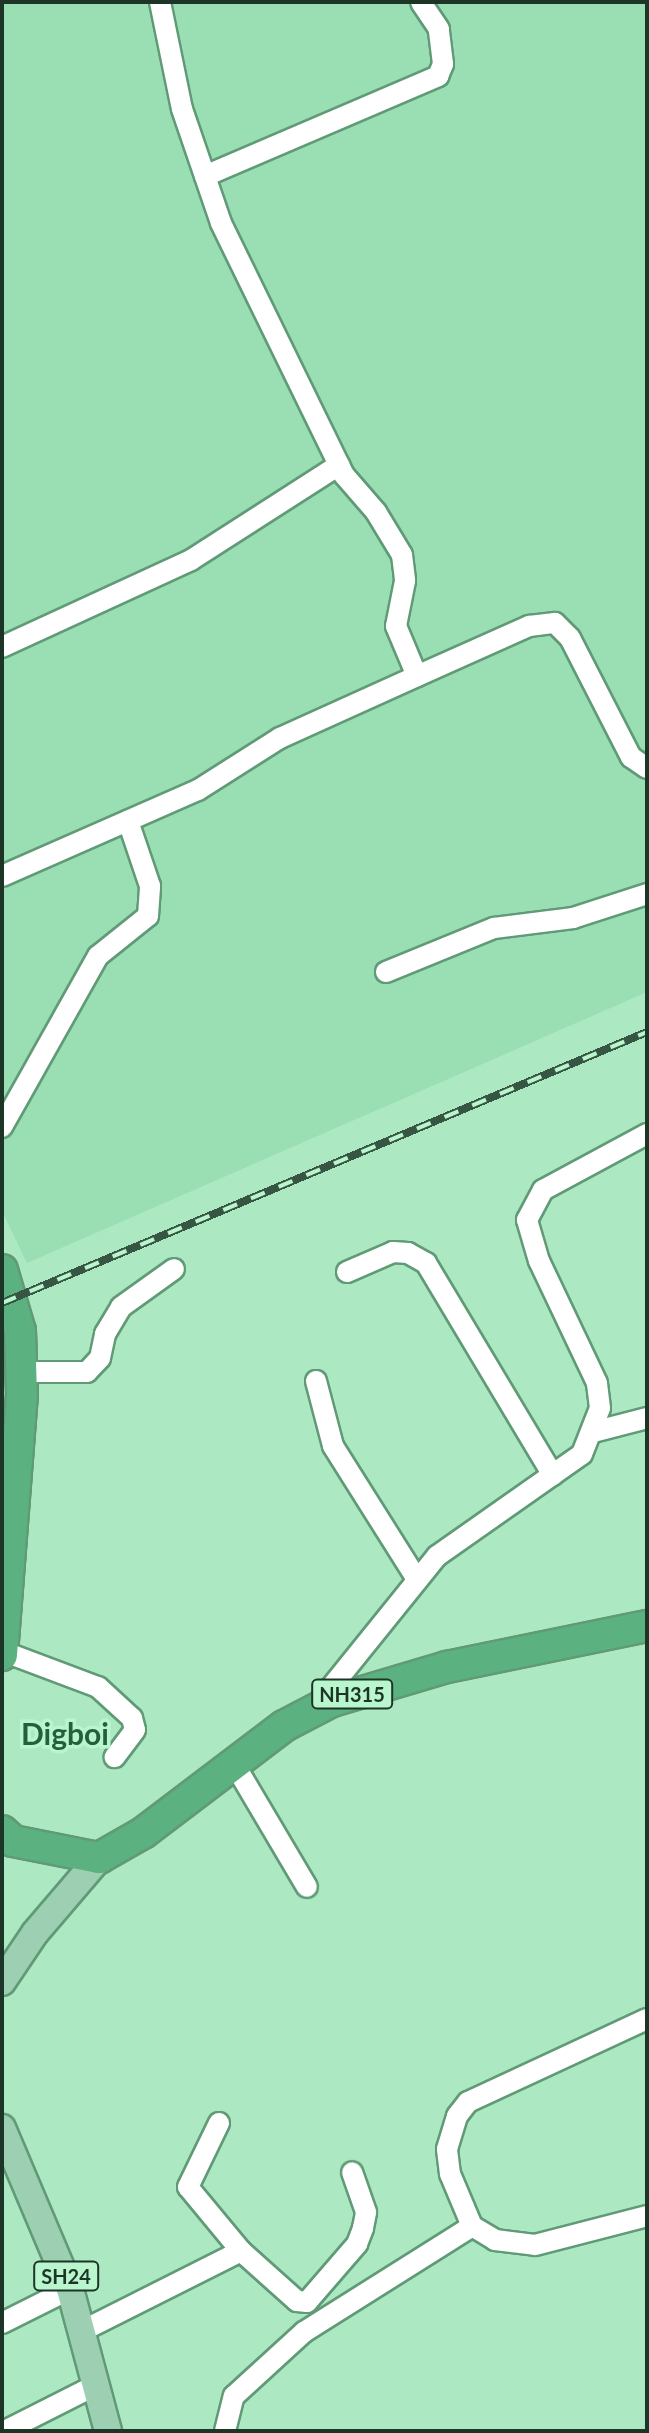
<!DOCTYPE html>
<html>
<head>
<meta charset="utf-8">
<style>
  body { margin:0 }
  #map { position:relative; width:649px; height:2433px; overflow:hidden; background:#ace9c2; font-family:Lato,sans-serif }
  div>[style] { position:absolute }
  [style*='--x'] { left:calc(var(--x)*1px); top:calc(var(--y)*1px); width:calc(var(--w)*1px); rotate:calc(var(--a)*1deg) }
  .built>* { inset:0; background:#9adeb3 }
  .roads { filter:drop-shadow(2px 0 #609a76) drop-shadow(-2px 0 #609a76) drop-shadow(0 2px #609a76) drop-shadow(0 -2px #609a76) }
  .minor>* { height:20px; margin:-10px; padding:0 10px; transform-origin:10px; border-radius:10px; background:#fff }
  .major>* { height:26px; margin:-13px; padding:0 13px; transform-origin:13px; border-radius:13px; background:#9dd0b2 }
  .highway>* { height:30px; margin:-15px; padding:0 15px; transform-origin:15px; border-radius:15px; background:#5bb17f }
  .rail>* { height:8px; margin-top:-4px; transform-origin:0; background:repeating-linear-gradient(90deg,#b9f6ce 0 15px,#365542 0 30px); box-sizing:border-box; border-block:2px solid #365542 }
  span { translate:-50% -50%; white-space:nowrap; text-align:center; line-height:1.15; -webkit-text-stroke:7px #b9f6ce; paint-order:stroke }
  .shield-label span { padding:2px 6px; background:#b9f6ce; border:2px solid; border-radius:6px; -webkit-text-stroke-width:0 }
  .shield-label { font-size:20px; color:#1d3526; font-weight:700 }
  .district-label { font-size:30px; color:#245f3e; font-weight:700 }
  .frame { position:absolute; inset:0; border:4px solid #1d3526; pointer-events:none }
</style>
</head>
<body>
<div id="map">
  <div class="built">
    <i style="clip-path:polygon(2px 2px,647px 2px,647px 992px,27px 1263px,2px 1211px)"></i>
  </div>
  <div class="roads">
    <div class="minor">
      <i style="--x:160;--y:2;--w:109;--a:78.4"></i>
      <i style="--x:182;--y:109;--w:120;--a:71.1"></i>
      <i style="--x:221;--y:223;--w:280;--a:64"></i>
      <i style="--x:344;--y:475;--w:49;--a:49.1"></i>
      <i style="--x:376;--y:512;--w:50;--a:58.8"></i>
      <i style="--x:402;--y:555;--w:26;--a:83"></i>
      <i style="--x:405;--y:581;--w:46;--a:101.3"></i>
      <i style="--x:396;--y:626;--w:54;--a:67.2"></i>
      <i style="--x:417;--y:676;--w:123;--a:-24.1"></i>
      <i style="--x:529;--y:626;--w:26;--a:-7"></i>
      <i style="--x:555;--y:623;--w:21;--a:45"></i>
      <i style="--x:570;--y:638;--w:134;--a:62.9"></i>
      <i style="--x:631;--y:757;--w:19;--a:35"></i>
      <i style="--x:205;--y:176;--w:254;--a:-23.2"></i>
      <i style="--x:438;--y:76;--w:13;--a:-67"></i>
      <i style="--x:443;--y:64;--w:35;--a:-97"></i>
      <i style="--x:439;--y:29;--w:32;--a:-124"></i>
      <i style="--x:2;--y:647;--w:208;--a:-24.7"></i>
      <i style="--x:191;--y:560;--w:176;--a:-32.7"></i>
      <i style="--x:2;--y:876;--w:214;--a:-23.7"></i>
      <i style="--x:198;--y:790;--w:97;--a:-32.4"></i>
      <i style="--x:280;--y:738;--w:150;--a:-24.3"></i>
      <i style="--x:386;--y:972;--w:117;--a:-22.2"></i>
      <i style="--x:494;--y:928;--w:80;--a:-7.2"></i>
      <i style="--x:573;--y:918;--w:78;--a:-18"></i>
      <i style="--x:2;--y:1127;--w:196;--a:-60.7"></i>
      <i style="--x:98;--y:956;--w:64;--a:-38.7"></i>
      <i style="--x:148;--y:916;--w:30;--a:-86"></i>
      <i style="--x:150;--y:886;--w:69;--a:-108.7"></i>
      <i style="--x:347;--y:1272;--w:50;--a:-23.5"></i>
      <i style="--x:393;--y:1252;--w:15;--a:4"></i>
      <i style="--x:408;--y:1253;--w:21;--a:29"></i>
      <i style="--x:426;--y:1263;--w:247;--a:59.1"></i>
      <i style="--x:22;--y:1372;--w:65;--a:0"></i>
      <i style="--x:87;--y:1372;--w:19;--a:-47"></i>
      <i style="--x:100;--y:1358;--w:25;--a:-78"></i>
      <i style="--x:105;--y:1334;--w:31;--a:-59"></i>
      <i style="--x:121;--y:1307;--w:65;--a:-35.6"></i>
      <i style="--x:316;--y:1381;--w:67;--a:75.3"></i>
      <i style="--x:333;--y:1446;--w:156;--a:57.8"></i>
      <i style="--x:593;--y:1432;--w:56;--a:-14.5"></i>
      <i style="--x:2;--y:1651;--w:103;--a:20.6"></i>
      <i style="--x:98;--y:1687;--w:46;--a:42.4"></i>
      <i style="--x:132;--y:1718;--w:12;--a:76"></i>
      <i style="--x:135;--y:1730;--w:34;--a:127"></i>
      <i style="--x:316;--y:1706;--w:193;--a:-51.1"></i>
      <i style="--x:437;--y:1556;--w:177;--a:-35.1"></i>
      <i style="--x:582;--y:1454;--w:49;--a:-68.6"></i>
      <i style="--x:600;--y:1408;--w:25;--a:-97"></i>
      <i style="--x:597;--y:1383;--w:135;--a:-115.4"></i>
      <i style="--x:539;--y:1261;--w:43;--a:-106.3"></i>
      <i style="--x:527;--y:1220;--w:34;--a:-62"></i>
      <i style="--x:543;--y:1190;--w:118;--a:-28.3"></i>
      <i style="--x:233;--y:1762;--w:145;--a:59.4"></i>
      <i style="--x:219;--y:2123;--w:71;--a:115.8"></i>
      <i style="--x:188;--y:2187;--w:83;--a:50.4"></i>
      <i style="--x:472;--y:2226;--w:56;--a:-112.9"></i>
      <i style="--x:450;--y:2174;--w:25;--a:-97"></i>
      <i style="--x:447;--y:2149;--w:34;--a:-73"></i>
      <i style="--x:457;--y:2116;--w:18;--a:-52"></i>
      <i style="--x:468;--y:2102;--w:197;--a:-24.9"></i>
      <i style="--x:2;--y:2323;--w:76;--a:-26.6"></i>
      <i style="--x:82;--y:2331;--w:178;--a:-26.7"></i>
      <i style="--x:241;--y:2251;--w:75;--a:41.8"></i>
      <i style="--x:297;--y:2301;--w:10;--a:6"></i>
      <i style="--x:307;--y:2302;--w:77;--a:-49.2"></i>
      <i style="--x:357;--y:2244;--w:17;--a:-69"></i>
      <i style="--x:363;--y:2228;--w:16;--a:-79"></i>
      <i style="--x:366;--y:2212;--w:42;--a:-109.3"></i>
      <i style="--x:5;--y:2431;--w:102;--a:-26.8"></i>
      <i style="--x:225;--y:2431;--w:36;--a:-76"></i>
      <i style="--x:234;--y:2396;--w:95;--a:-42.4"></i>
      <i style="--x:304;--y:2332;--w:199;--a:-32.2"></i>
      <i style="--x:472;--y:2226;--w:27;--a:31"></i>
      <i style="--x:495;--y:2240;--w:40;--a:7.1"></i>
      <i style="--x:535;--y:2245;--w:116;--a:-14.5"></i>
    </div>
    <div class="major">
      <i style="--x:2;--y:1982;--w:59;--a:-56"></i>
      <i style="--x:35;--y:1933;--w:99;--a:-49.5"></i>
      <i style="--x:2;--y:2128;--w:175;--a:67.1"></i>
      <i style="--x:70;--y:2289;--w:147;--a:75"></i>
    </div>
    <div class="highway">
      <i style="--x:2;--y:1270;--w:64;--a:73.6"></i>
      <i style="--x:20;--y:1331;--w:63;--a:88.2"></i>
      <i style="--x:22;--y:1394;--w:262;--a:94.4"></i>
      <i style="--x:2;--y:1831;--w:15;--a:42"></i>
      <i style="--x:13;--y:1841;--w:88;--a:11.2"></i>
      <i style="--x:99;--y:1858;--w:51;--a:-29.6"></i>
      <i style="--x:143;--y:1833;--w:177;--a:-37.2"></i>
      <i style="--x:284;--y:1726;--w:54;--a:-27.5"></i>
      <i style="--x:332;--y:1701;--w:120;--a:-16.5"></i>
      <i style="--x:447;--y:1667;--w:204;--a:-11.6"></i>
    </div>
  </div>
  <div class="rail">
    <i style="--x:2;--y:1303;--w:700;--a:-22.79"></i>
  </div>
  <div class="shield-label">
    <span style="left:352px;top:1694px">NH315</span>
    <span style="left:66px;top:2276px">SH24</span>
  </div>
  <div class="district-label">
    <span style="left:65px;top:1733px">Digboi</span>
  </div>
  <div class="frame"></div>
</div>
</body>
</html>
